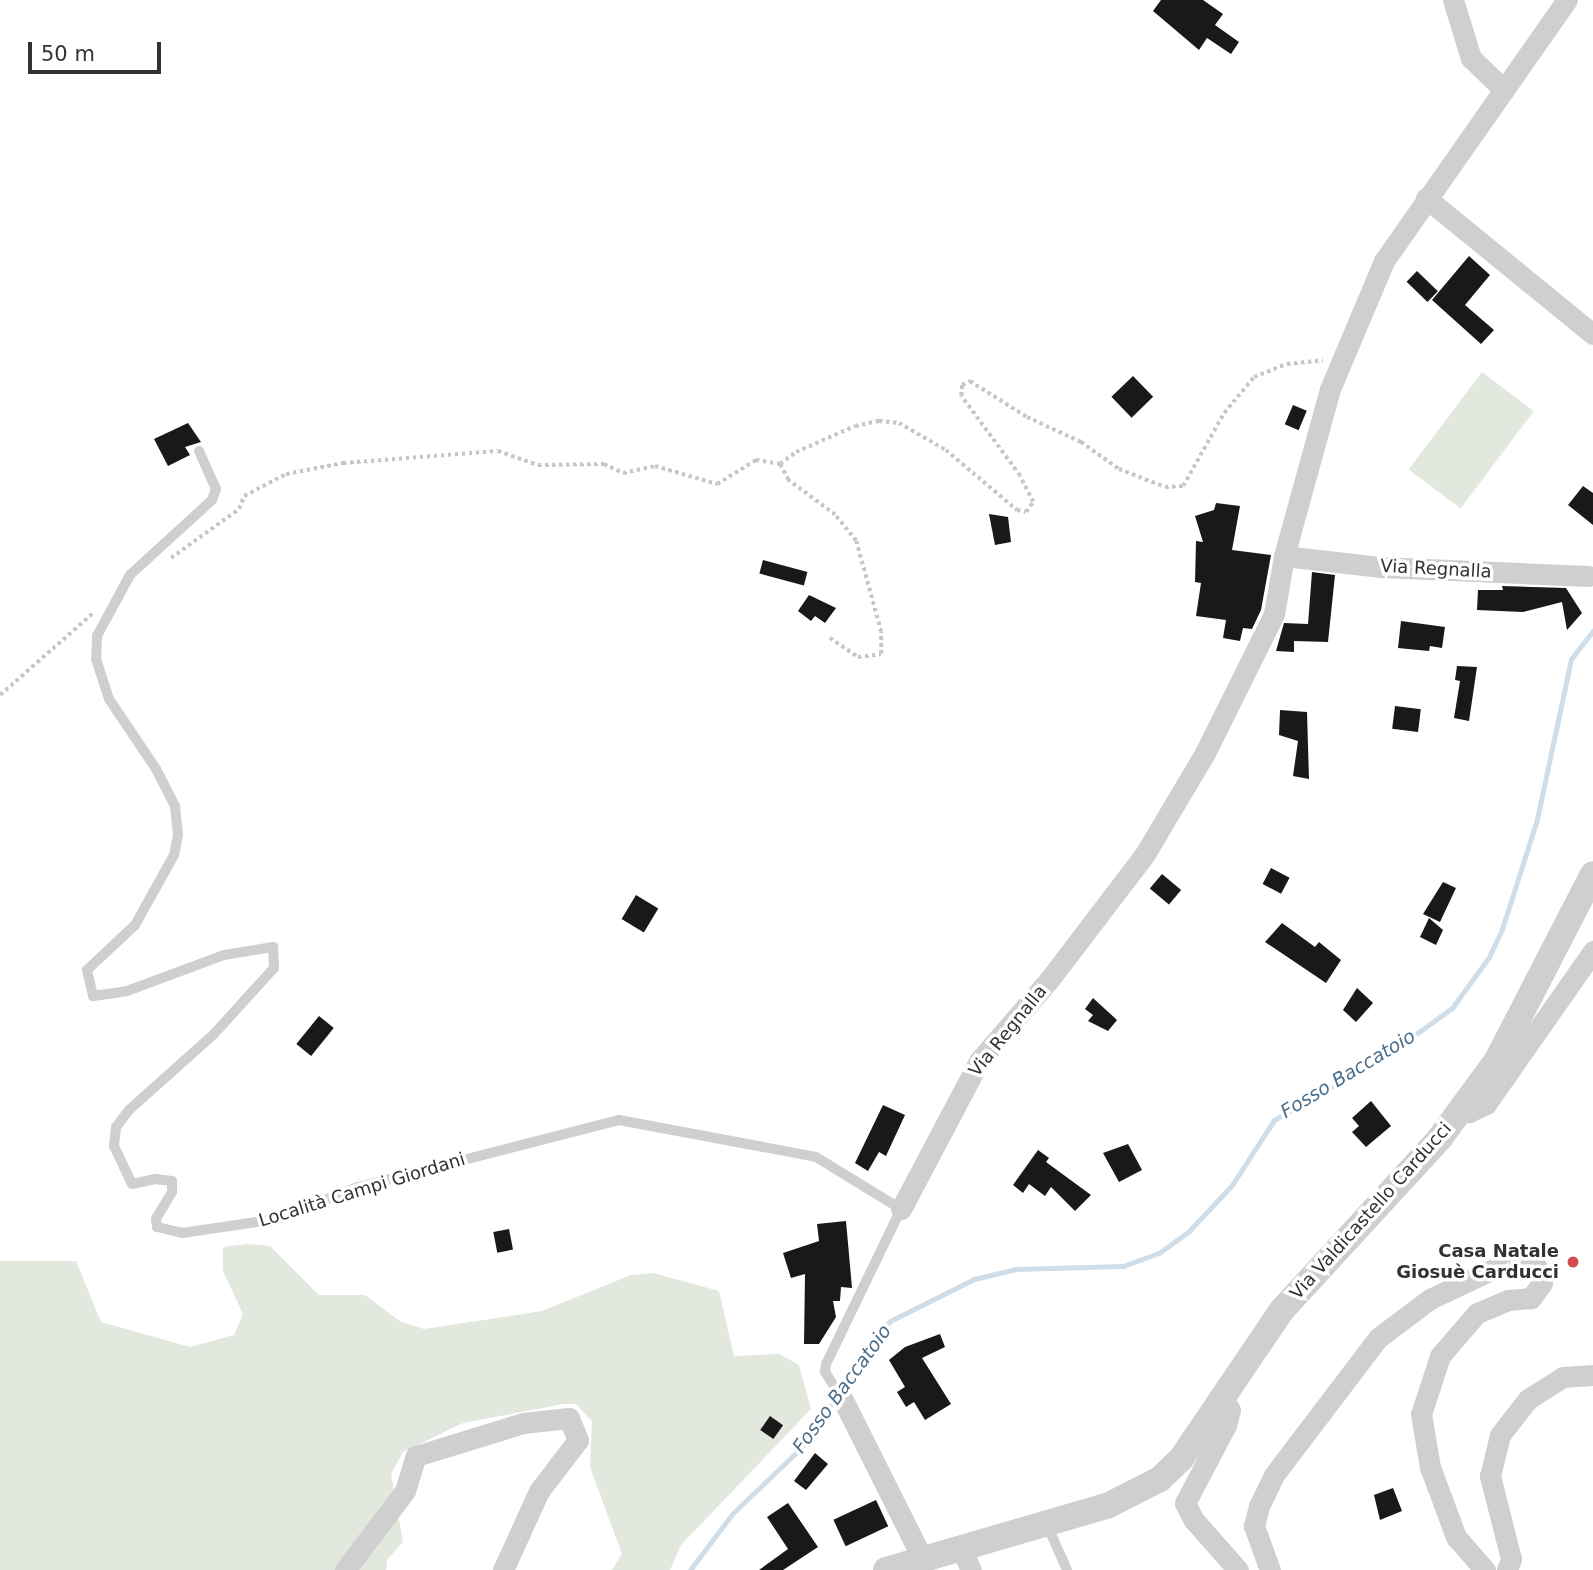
<!DOCTYPE html>
<meta charset="utf-8">
<style>
body{margin:0}
#map{position:relative;width:1593px;height:1570px;overflow:hidden;background:#fff;font-family:"DejaVu Sans",sans-serif}
div>[style]{position:absolute}
[style*='--x']{left:calc(var(--x)*1px);top:calc(var(--y)*1px);width:calc(var(--w)*1px);rotate:calc(var(--a)*1deg)}
.green>*{inset:0;background:#e2e8dd;transform-origin:0 0}
.stream>*{height:5px;margin:-2.5px;padding:0 2.5px;transform-origin:2.5px;border-radius:2.5px;background:#cfdde8}
.building>*{inset:0;background:#191919;transform-origin:0 0}
.path>*{height:3.5px;margin-top:-1.75px;transform-origin:0;background:repeating-linear-gradient(90deg,#c6c6c6 0 3.5px,transparent 0 7px)}
.service>*{height:10px;margin:-5px;padding:0 5px;transform-origin:5px;border-radius:5px;background:#cfcfcf}
.minor>*{height:21px;margin:-10.5px;padding:0 10.5px;transform-origin:10.5px;border-radius:10.5px;background:#cfcfcf}
.tertiary>*{height:26px;margin:-13px;padding:0 13px;transform-origin:13px;border-radius:13px;background:#cfcfcf}
.dots>*{width:19px;height:19px;translate:-50% -50%;box-sizing:border-box;border:4px solid #fff;border-radius:50%}
span{translate:-50% -50%;white-space:nowrap;text-align:center;line-height:1.15;-webkit-text-stroke:7px #fff;paint-order:stroke}
.street-label{font-size:18px;color:#323232}
.poi-label{font-size:18px;color:#323232;font-weight:700}
.right{translate:-100% -50%;text-align:right}
.water-label{font-size:19px;color:#496e8b;font-style:italic}
.scale{position:absolute;left:28px;top:42px;width:133px;height:32px;box-sizing:border-box;border:4px solid #323232;border-top:0;padding-left:9px;font-size:21px;line-height:24px;white-space:nowrap;color:#323232;-webkit-text-stroke:5px #fff;paint-order:stroke}
</style>
<div id="map">
<div class="green">
<div style="left:1482px;top:372px;width:65px;height:122px;rotate:37deg"></div>
<div style="clip-path:polygon(247px 1244px,270px 1246px,319px 1295px,365px 1295px,401px 1322px,424px 1329px,542px 1311px,631px 1275px,653px 1273px,719px 1291px,734px 1356px,779px 1354px,799px 1365px,811px 1409px,681px 1545px,670px 1570px,612px 1570px,622px 1554px,590px 1467px,592px 1421px,576px 1404px,564px 1404px,463px 1423px,403px 1452px,391px 1474px,403px 1542px,387px 1560px,386px 1570px,0 1570px,0 1261px,76px 1261px,101px 1322px,190px 1347px,234px 1335px,243px 1314px,223px 1271px,223px 1247px)"></div>
</div>
<div class="stream">
<div style="--x:690;--y:1570;--w:71;--a:-53"></div>
<div style="--x:733;--y:1513;--w:94;--a:-43.7"></div>
<div style="--x:801;--y:1448;--w:155;--a:-55"></div>
<div style="--x:890;--y:1321;--w:94;--a:-26.6"></div>
<div style="--x:974;--y:1279;--w:43;--a:-13.4"></div>
<div style="--x:1016;--y:1269;--w:107;--a:-1.6"></div>
<div style="--x:1123;--y:1266;--w:38;--a:-20"></div>
<div style="--x:1159;--y:1253;--w:37;--a:-36"></div>
<div style="--x:1189;--y:1231;--w:63;--a:-46.9"></div>
<div style="--x:1232;--y:1185;--w:77;--a:-57.1"></div>
<div style="--x:1274;--y:1120;--w:130;--a:-29.9"></div>
<div style="--x:1387;--y:1055;--w:80;--a:-35.9"></div>
<div style="--x:1452;--y:1008;--w:63;--a:-54"></div>
<div style="--x:1489;--y:957;--w:31;--a:-65"></div>
<div style="--x:1502;--y:929;--w:115;--a:-72.3"></div>
<div style="--x:1537;--y:819;--w:164;--a:-78"></div>
<div style="--x:1571;--y:659;--w:36;--a:-52"></div>
</div>
<div class="building">
<div style="clip-path:polygon(1161px 0,1203px 0,1223px 14px,1215px 25px,1239px 42px,1231px 54px,1207px 38px,1199px 50px,1153px 11px)"></div>
<div style="clip-path:polygon(1469px 256px,1490px 275px,1465px 305px,1494px 330px,1481px 344px,1432px 300px)"></div>
<div style="left:1417px;top:271px;width:29px;height:15px;rotate:44deg"></div>
<div style="left:1133px;top:376px;width:29px;height:30px;rotate:46deg"></div>
<div style="left:1293px;top:405px;width:15px;height:21px;rotate:23deg"></div>
<div style="clip-path:polygon(188px 423px,201px 442px,185px 447px,190px 455px,168px 466px,154px 439px)"></div>
<div style="clip-path:polygon(1583px 486px,1593px 493px,1593px 525px,1568px 505px)"></div>
<div style="clip-path:polygon(1216px 503px,1240px 506px,1232px 550px,1271px 555px,1261px 610px,1252px 629px,1243px 628px,1240px 641px,1223px 638px,1226px 620px,1196px 616px,1201px 583px,1195px 582px,1196px 541px,1203px 542px,1195px 516px,1214px 510px)"></div>
<div style="clip-path:polygon(989px 514px,1008px 517px,1011px 542px,995px 545px)"></div>
<div style="left:763px;top:560px;width:46px;height:14px;rotate:15deg"></div>
<div style="clip-path:polygon(1312px 572px,1335px 575px,1328px 642px,1294px 641px,1294px 652px,1276px 651px,1284px 623px,1308px 624px)"></div>
<div style="clip-path:polygon(1502px 586px,1566px 588px,1582px 613px,1567px 630px,1562px 602px,1523px 612px,1477px 610px,1478px 590px,1503px 590px)"></div>
<div style="clip-path:polygon(809px 595px,836px 608px,825px 623px,815px 616px,811px 621px,798px 611px)"></div>
<div style="clip-path:polygon(1401px 621px,1445px 627px,1442px 648px,1430px 646px,1429px 651px,1398px 648px)"></div>
<div style="clip-path:polygon(1457px 666px,1477px 667px,1469px 721px,1454px 718px,1460px 681px,1455px 680px)"></div>
<div style="left:1395px;top:706px;width:26px;height:23px;rotate:7deg"></div>
<div style="clip-path:polygon(1280px 710px,1307px 712px,1309px 779px,1293px 776px,1298px 741px,1279px 735px)"></div>
<div style="left:1271px;top:868px;width:21px;height:18px;rotate:28deg"></div>
<div style="left:1162px;top:874px;width:25px;height:19px;rotate:40deg"></div>
<div style="clip-path:polygon(1443px 882px,1456px 888px,1440px 922px,1423px 914px)"></div>
<div style="left:636px;top:895px;width:26px;height:28px;rotate:31deg"></div>
<div style="clip-path:polygon(1429px 918px,1443px 930px,1436px 945px,1420px 937px)"></div>
<div style="clip-path:polygon(1282px 923px,1315px 947px,1319px 942px,1341px 960px,1326px 983px,1265px 942px)"></div>
<div style="clip-path:polygon(1357px 988px,1373px 1003px,1356px 1022px,1343px 1010px)"></div>
<div style="clip-path:polygon(1093px 998px,1117px 1020px,1108px 1031px,1088px 1021px,1093px 1015px,1085px 1009px)"></div>
<div style="left:319px;top:1016px;width:19px;height:36px;rotate:39deg"></div>
<div style="clip-path:polygon(1371px 1101px,1391px 1126px,1366px 1147px,1352px 1132px,1359px 1126px,1352px 1118px)"></div>
<div style="clip-path:polygon(883px 1105px,905px 1115px,886px 1156px,879px 1152px,868px 1171px,855px 1163px)"></div>
<div style="clip-path:polygon(1128px 1144px,1142px 1170px,1119px 1182px,1103px 1153px)"></div>
<div style="clip-path:polygon(1038px 1150px,1049px 1158px,1046px 1162px,1091px 1195px,1075px 1211px,1051px 1187px,1045px 1196px,1029px 1184px,1023px 1193px,1013px 1185px)"></div>
<div style="clip-path:polygon(846px 1221px,852px 1288px,841px 1287px,840px 1301px,833px 1301px,836px 1317px,819px 1344px,804px 1344px,805px 1274px,791px 1278px,783px 1253px,819px 1241px,817px 1224px)"></div>
<div style="left:509px;top:1229px;width:21px;height:16px;rotate:79deg"></div>
<div style="clip-path:polygon(940px 1334px,945px 1347px,922px 1358px,951px 1404px,925px 1420px,914px 1402px,906px 1407px,897px 1392px,905px 1387px,889px 1360px,905px 1347px)"></div>
<div style="left:770px;top:1416px;width:16px;height:17px;rotate:35deg"></div>
<div style="clip-path:polygon(815px 1453px,828px 1464px,806px 1490px,794px 1481px)"></div>
<div style="clip-path:polygon(1393px 1488px,1402px 1511px,1380px 1520px,1374px 1495px)"></div>
<div style="left:876px;top:1500px;width:29px;height:47px;rotate:65deg"></div>
<div style="clip-path:polygon(788px 1503px,818px 1547px,783px 1570px,759px 1570px,788px 1549px,767px 1517px)"></div>
</div>
<div class="path">
<div style="--x:171;--y:558;--w:84;--a:-35.8"></div>
<div style="--x:239;--y:509;--w:14;--a:-69"></div>
<div style="--x:244;--y:496;--w:47;--a:-27.6"></div>
<div style="--x:286;--y:474;--w:58;--a:-10.9"></div>
<div style="--x:343;--y:463;--w:155;--a:-4.4"></div>
<div style="--x:498;--y:451;--w:42;--a:19.3"></div>
<div style="--x:538;--y:465;--w:66;--a:-0.9"></div>
<div style="--x:604;--y:464;--w:21;--a:25"></div>
<div style="--x:623;--y:473;--w:33;--a:-12"></div>
<div style="--x:655;--y:466;--w:65;--a:16.2"></div>
<div style="--x:717;--y:484;--w:46;--a:-31.6"></div>
<div style="--x:756;--y:460;--w:24;--a:9"></div>
<div style="--x:830;--y:638;--w:34;--a:34"></div>
<div style="--x:858;--y:657;--w:23;--a:-7"></div>
<div style="--x:881;--y:654;--w:22;--a:-90"></div>
<div style="--x:881;--y:632;--w:94;--a:-105.4"></div>
<div style="--x:856;--y:541;--w:33;--a:-129"></div>
<div style="--x:835;--y:515;--w:59;--a:-143.3"></div>
<div style="--x:788;--y:480;--w:18;--a:-117"></div>
<div style="--x:780;--y:464;--w:20;--a:-37"></div>
<div style="--x:796;--y:452;--w:64;--a:-23.8"></div>
<div style="--x:855;--y:426;--w:25;--a:-12"></div>
<div style="--x:879;--y:421;--w:20;--a:6"></div>
<div style="--x:899;--y:423;--w:54;--a:29.9"></div>
<div style="--x:946;--y:450;--w:93;--a:40.2"></div>
<div style="--x:1017;--y:510;--w:9;--a:13"></div>
<div style="--x:1026;--y:512;--w:12;--a:-55"></div>
<div style="--x:1033;--y:502;--w:29;--a:-117"></div>
<div style="--x:1020;--y:476;--w:99;--a:-126.4"></div>
<div style="--x:961;--y:396;--w:11;--a:-85"></div>
<div style="--x:962;--y:385;--w:9;--a:-27"></div>
<div style="--x:970;--y:381;--w:67;--a:32.3"></div>
<div style="--x:1027;--y:417;--w:60;--a:24.8"></div>
<div style="--x:1081;--y:442;--w:47;--a:35.4"></div>
<div style="--x:1119;--y:469;--w:49;--a:21.4"></div>
<div style="--x:1165;--y:487;--w:18;--a:-3"></div>
<div style="--x:1183;--y:486;--w:84;--a:-60.7"></div>
<div style="--x:1224;--y:413;--w:47;--a:-50.2"></div>
<div style="--x:1254;--y:377;--w:35;--a:-22"></div>
<div style="--x:1287;--y:364;--w:36;--a:-6"></div>
<div style="--x:0;--y:695;--w:124;--a:-41.4"></div>
</div>
<div class="service">
<div style="--x:199;--y:451;--w:42;--a:65.9"></div>
<div style="--x:216;--y:489;--w:12;--a:110"></div>
<div style="--x:212;--y:500;--w:111;--a:137.6"></div>
<div style="--x:130;--y:575;--w:69;--a:118.4"></div>
<div style="--x:97;--y:636;--w:23;--a:92"></div>
<div style="--x:96;--y:659;--w:42;--a:72"></div>
<div style="--x:109;--y:699;--w:84;--a:56.1"></div>
<div style="--x:156;--y:769;--w:42;--a:62.8"></div>
<div style="--x:175;--y:806;--w:29;--a:84"></div>
<div style="--x:178;--y:835;--w:20;--a:101"></div>
<div style="--x:174;--y:855;--w:80;--a:119.1"></div>
<div style="--x:135;--y:925;--w:66;--a:136.8"></div>
<div style="--x:87;--y:970;--w:27;--a:77"></div>
<div style="--x:93;--y:996;--w:34;--a:-8"></div>
<div style="--x:127;--y:991;--w:103;--a:-20.4"></div>
<div style="--x:224;--y:955;--w:50;--a:-9.3"></div>
<div style="--x:273;--y:947;--w:21;--a:87"></div>
<div style="--x:274;--y:968;--w:89;--a:132.3"></div>
<div style="--x:214;--y:1034;--w:114;--a:138.2"></div>
<div style="--x:129;--y:1110;--w:21;--a:127"></div>
<div style="--x:116;--y:1127;--w:19;--a:96"></div>
<div style="--x:114;--y:1146;--w:42;--a:64.7"></div>
<div style="--x:132;--y:1184;--w:24;--a:-12"></div>
<div style="--x:155;--y:1179;--w:17;--a:7"></div>
<div style="--x:172;--y:1181;--w:11;--a:90"></div>
<div style="--x:172;--y:1192;--w:31;--a:121"></div>
<div style="--x:156;--y:1219;--w:8;--a:83"></div>
<div style="--x:157;--y:1227;--w:26;--a:13"></div>
<div style="--x:182;--y:1233;--w:96;--a:-8.4"></div>
<div style="--x:277;--y:1219;--w:87;--a:-21.6"></div>
<div style="--x:358;--y:1187;--w:269;--a:-14.4"></div>
<div style="--x:619;--y:1120;--w:200;--a:10.6"></div>
<div style="--x:816;--y:1157;--w:100;--a:31.5"></div>
<div style="--x:901;--y:1209;--w:172;--a:115.8"></div>
<div style="--x:826;--y:1364;--w:8;--a:97"></div>
<div style="--x:825;--y:1372;--w:33;--a:57"></div>
<div style="--x:1047;--y:1525;--w:49;--a:66"></div>
</div>
<div class="minor">
<div style="--x:1453;--y:0;--w:61;--a:72.8"></div>
<div style="--x:1471;--y:58;--w:46;--a:44.1"></div>
<div style="--x:1426;--y:198;--w:215;--a:39.2"></div>
<div style="--x:1284;--y:556;--w:98;--a:6.5"></div>
<div style="--x:1381;--y:567;--w:207;--a:2.5"></div>
<div style="--x:1461;--y:1109;--w:9;--a:21"></div>
<div style="--x:1469;--y:1112;--w:19;--a:-25"></div>
<div style="--x:1486;--y:1104;--w:187;--a:-55"></div>
<div style="--x:901;--y:1209;--w:167;--a:-62.2"></div>
<div style="--x:979;--y:1061;--w:107;--a:-49.2"></div>
<div style="--x:1049;--y:980;--w:158;--a:-52.7"></div>
<div style="--x:1145;--y:854;--w:117;--a:-59.3"></div>
<div style="--x:1205;--y:753;--w:155;--a:-63.6"></div>
<div style="--x:1274;--y:614;--w:59;--a:-80.2"></div>
<div style="--x:1284;--y:556;--w:173;--a:-74.6"></div>
<div style="--x:1330;--y:389;--w:139;--a:-67.1"></div>
<div style="--x:1384;--y:261;--w:319;--a:-55"></div>
<div style="--x:1222;--y:1397;--w:15;--a:58"></div>
<div style="--x:1230;--y:1410;--w:16;--a:105"></div>
<div style="--x:1226;--y:1425;--w:88;--a:117.7"></div>
<div style="--x:1185;--y:1503;--w:18;--a:63"></div>
<div style="--x:1193;--y:1519;--w:68;--a:48.6"></div>
<div style="--x:843;--y:1400;--w:174;--a:63.4"></div>
<div style="--x:961;--y:1547;--w:25;--a:67"></div>
<div style="--x:345;--y:1570;--w:99;--a:-52.8"></div>
<div style="--x:405;--y:1491;--w:37;--a:-73"></div>
<div style="--x:416;--y:1456;--w:112;--a:-17.1"></div>
<div style="--x:523;--y:1423;--w:46;--a:-6.2"></div>
<div style="--x:569;--y:1418;--w:24;--a:68"></div>
<div style="--x:578;--y:1440;--w:64;--a:127.4"></div>
<div style="--x:539;--y:1491;--w:87;--a:114.5"></div>
<div style="--x:1270;--y:1570;--w:47;--a:-110"></div>
<div style="--x:1254;--y:1526;--w:21;--a:-76"></div>
<div style="--x:1259;--y:1506;--w:34;--a:-64"></div>
<div style="--x:1274;--y:1475;--w:172;--a:-52.8"></div>
<div style="--x:1378;--y:1338;--w:65;--a:-36.9"></div>
<div style="--x:1430;--y:1299;--w:80;--a:-25.3"></div>
<div style="--x:1502;--y:1265;--w:34;--a:2"></div>
<div style="--x:1536;--y:1266;--w:18;--a:71"></div>
<div style="--x:1542;--y:1283;--w:19;--a:126"></div>
<div style="--x:1531;--y:1298;--w:23;--a:175"></div>
<div style="--x:1508;--y:1300;--w:34;--a:157"></div>
<div style="--x:1477;--y:1313;--w:57;--a:130.7"></div>
<div style="--x:1440;--y:1356;--w:61;--a:108.1"></div>
<div style="--x:1421;--y:1414;--w:54;--a:80.4"></div>
<div style="--x:1430;--y:1467;--w:75;--a:69.6"></div>
<div style="--x:1456;--y:1537;--w:44;--a:48.7"></div>
<div style="--x:1507;--y:1570;--w:12;--a:-70"></div>
<div style="--x:1511;--y:1559;--w:86;--a:-104.2"></div>
<div style="--x:1490;--y:1476;--w:42;--a:-76.3"></div>
<div style="--x:1500;--y:1435;--w:46;--a:-52.1"></div>
<div style="--x:1528;--y:1399;--w:41;--a:-32.2"></div>
<div style="--x:1563;--y:1377;--w:30;--a:-4"></div>
</div>
<div class="tertiary">
<div style="--x:886;--y:1570;--w:230;--a:-16.2"></div>
<div style="--x:1107;--y:1506;--w:59;--a:-27"></div>
<div style="--x:1160;--y:1479;--w:29;--a:-44"></div>
<div style="--x:1181;--y:1459;--w:180;--a:-55.9"></div>
<div style="--x:1282;--y:1310;--w:234;--a:-47.4"></div>
<div style="--x:1440;--y:1138;--w:97;--a:-53.8"></div>
<div style="--x:1497;--y:1060;--w:209;--a:-62.7"></div>
</div>
<div class="dots">
<div style="left:1573px;top:1262px;background:#d14c4f"></div>
</div>
<div class="street-label">
<span style="left:1436px;top:569px;rotate:3deg">Via Regnalla</span>
<span style="left:1008px;top:1031px;rotate:-51deg">Via Regnalla</span>
<span style="left:362px;top:1190px;rotate:-17deg">Località Campi Giordani</span>
<span style="left:1371px;top:1211px;rotate:-48deg">Via Valdicastello Carducci</span>
</div>
<div class="poi-label">
<span class="right" style="left:1559px;top:1262px">Casa Natale<br>Giosuè Carducci</span>
</div>
<div class="water-label">
<span style="left:1348px;top:1074px;rotate:-31deg">Fosso Baccatoio</span>
<span style="left:842px;top:1389px;rotate:-54deg">Fosso Baccatoio</span>
</div>
<div class="scale">50 m</div>
</div>
